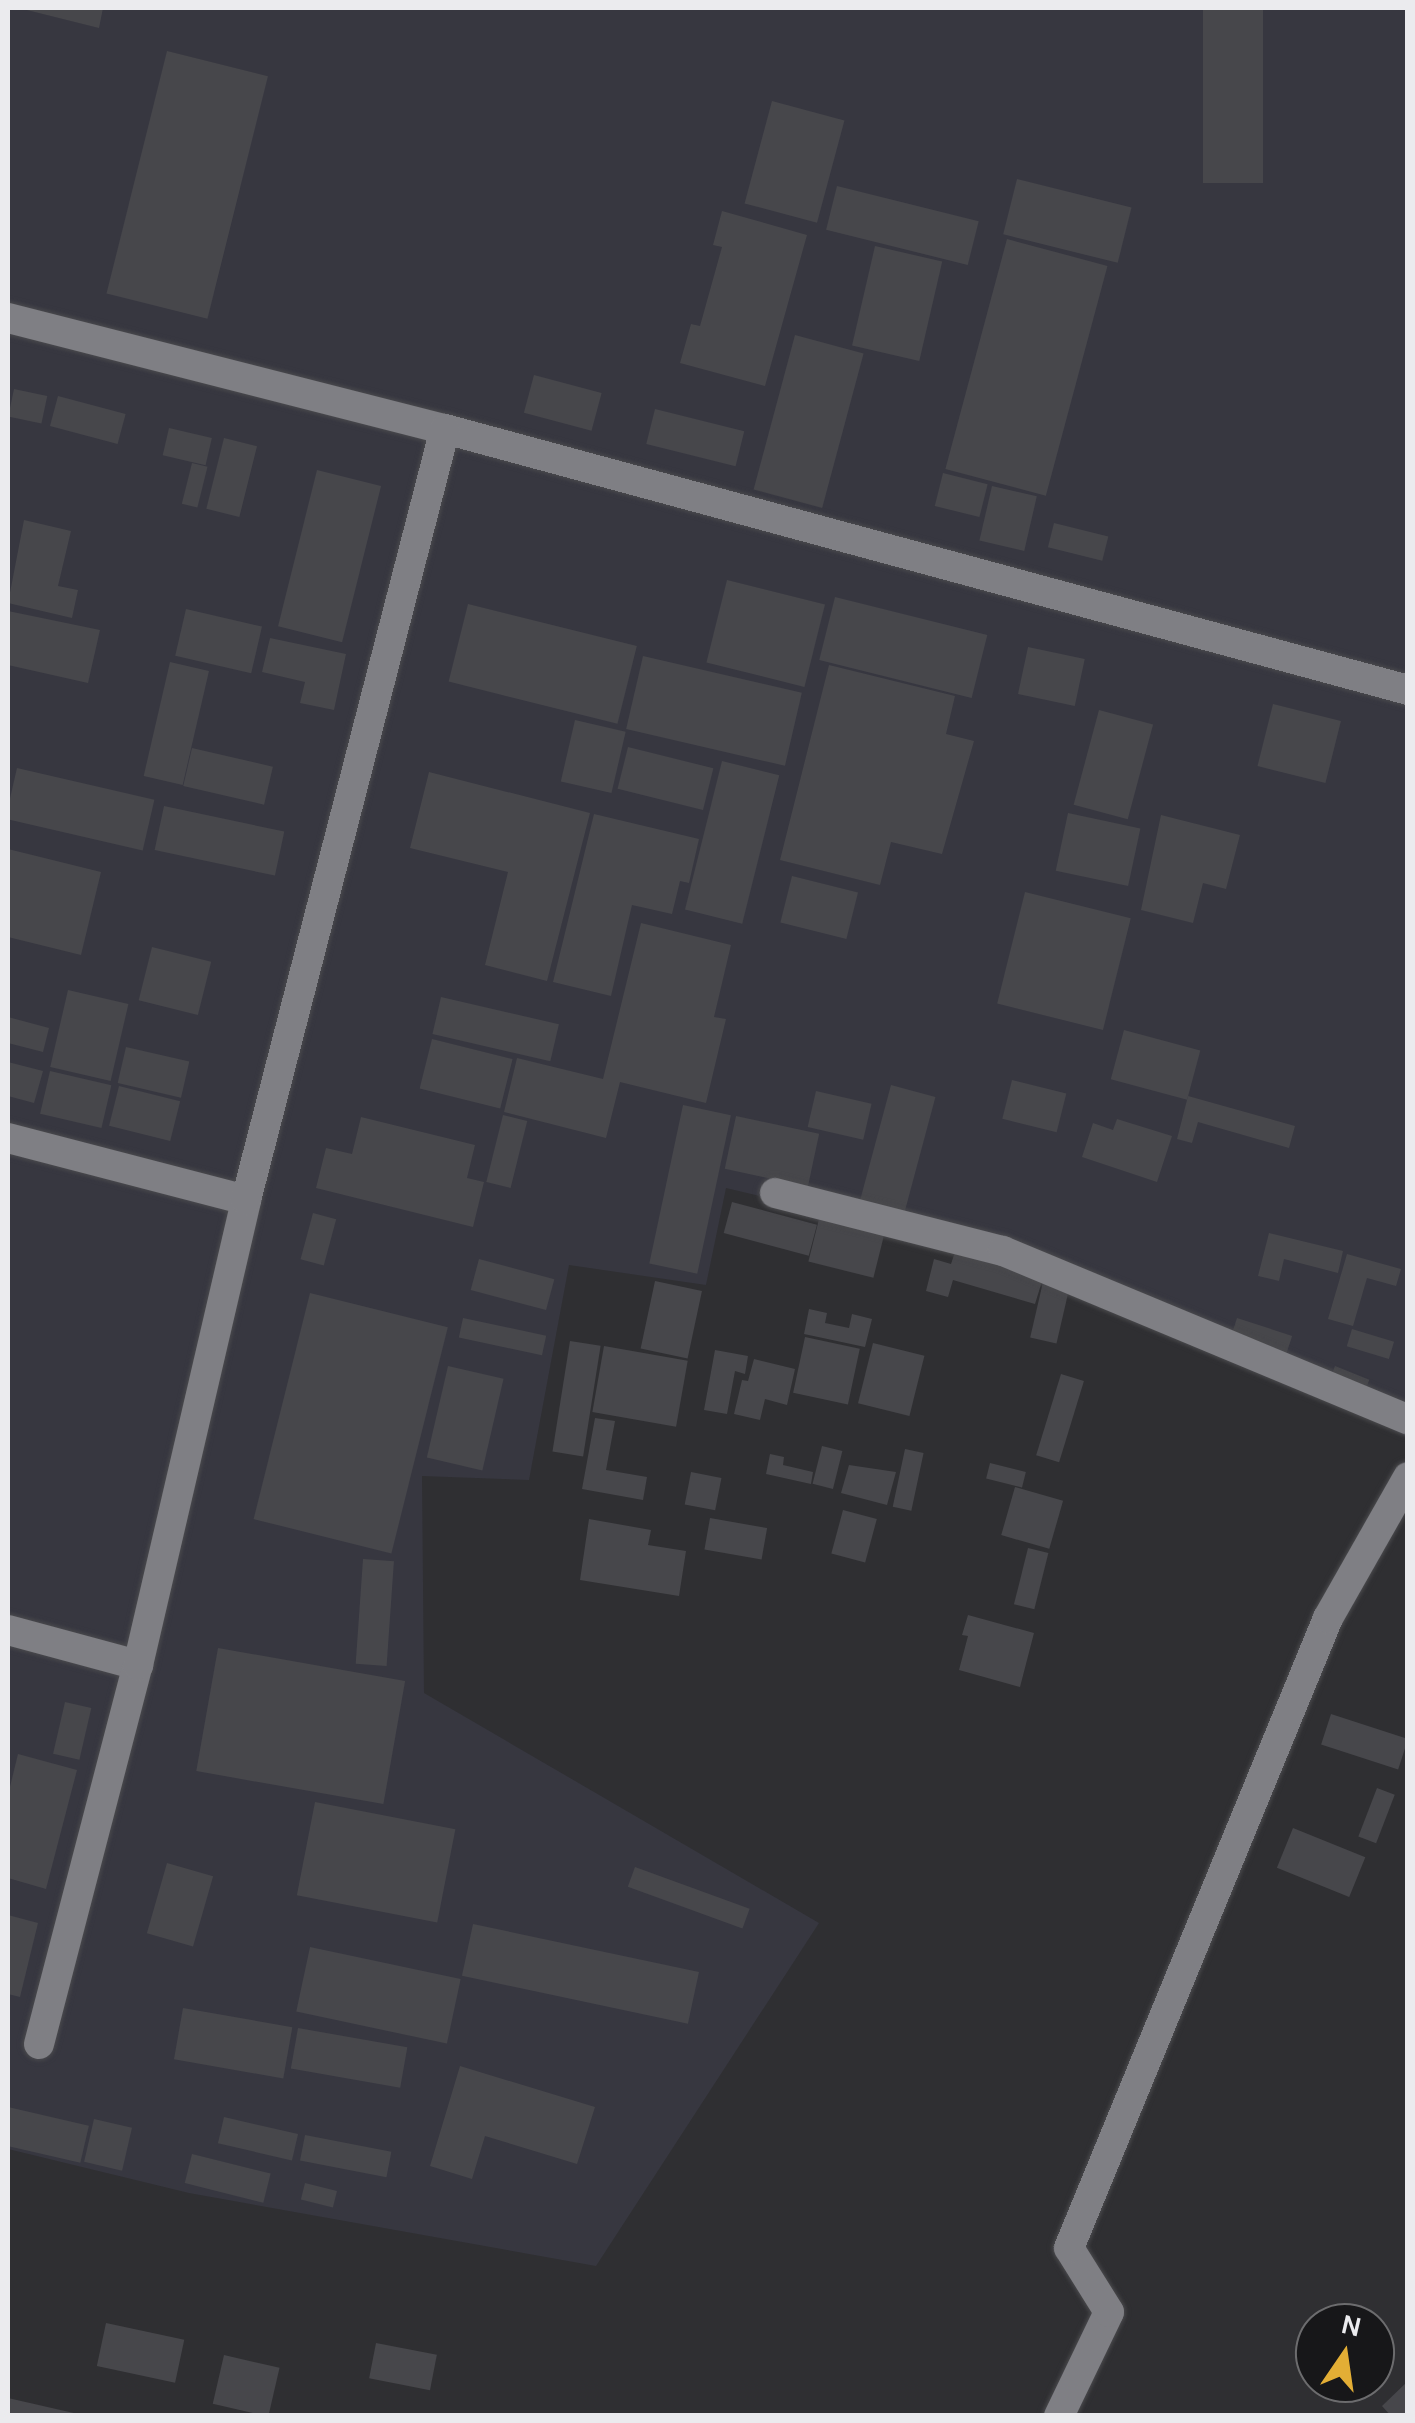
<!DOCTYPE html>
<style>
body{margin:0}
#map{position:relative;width:1415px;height:2423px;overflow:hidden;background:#2f2f32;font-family:Karla,sans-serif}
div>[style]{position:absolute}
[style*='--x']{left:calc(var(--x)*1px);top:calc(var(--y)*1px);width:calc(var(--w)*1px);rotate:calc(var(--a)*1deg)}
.built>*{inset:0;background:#373740}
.building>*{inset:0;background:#47474b;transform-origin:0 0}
.roads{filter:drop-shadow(0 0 2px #4a4a4d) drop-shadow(0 0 2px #4a4a4d)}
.minor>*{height:30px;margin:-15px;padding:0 15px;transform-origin:15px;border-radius:15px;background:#7f7f84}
span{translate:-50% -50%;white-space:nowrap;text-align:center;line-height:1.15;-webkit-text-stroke:8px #171719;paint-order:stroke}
.frame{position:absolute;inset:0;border:10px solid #ebebee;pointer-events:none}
.north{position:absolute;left:1295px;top:2303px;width:100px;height:100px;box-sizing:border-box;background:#171719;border:2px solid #6c6c6e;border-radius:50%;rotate:13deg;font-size:28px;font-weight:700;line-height:40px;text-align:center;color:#ebebee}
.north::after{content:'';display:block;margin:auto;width:35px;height:45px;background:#e3ae35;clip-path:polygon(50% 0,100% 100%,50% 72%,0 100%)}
</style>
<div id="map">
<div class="built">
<div style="clip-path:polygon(8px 8px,1407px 8px,1407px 1437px,1074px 1270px,726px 1188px,706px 1285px,569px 1265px,529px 1480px,422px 1476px,424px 1693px,819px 1923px,596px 2266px,189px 2193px,8px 2149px)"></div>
</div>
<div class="building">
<div style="clip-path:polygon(19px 8px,103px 8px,99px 28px)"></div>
<div style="left:1203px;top:8px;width:60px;height:175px"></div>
<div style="left:167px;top:51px;width:104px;height:250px;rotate:14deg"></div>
<div style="left:772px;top:101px;width:75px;height:106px;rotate:15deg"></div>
<div style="left:1017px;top:179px;width:118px;height:57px;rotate:14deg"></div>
<div style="left:837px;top:186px;width:146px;height:45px;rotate:14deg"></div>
<div style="clip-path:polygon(722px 211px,807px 235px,765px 386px,680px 363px,691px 324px,700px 326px,722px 247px,713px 245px)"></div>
<div style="left:1007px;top:239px;width:104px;height:238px;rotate:15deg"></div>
<div style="left:875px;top:246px;width:69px;height:102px;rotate:13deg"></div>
<div style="left:795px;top:335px;width:71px;height:160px;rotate:15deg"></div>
<div style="left:534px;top:375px;width:70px;height:39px;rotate:15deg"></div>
<div style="left:14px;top:389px;width:34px;height:28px;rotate:12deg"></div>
<div style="left:58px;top:396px;width:70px;height:31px;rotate:15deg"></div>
<div style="left:655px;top:409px;width:92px;height:36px;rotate:14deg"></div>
<div style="left:169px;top:428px;width:44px;height:28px;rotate:13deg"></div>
<div style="left:224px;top:438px;width:34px;height:73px;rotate:14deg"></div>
<div style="left:192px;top:463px;width:16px;height:42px;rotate:14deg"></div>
<div style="left:317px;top:470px;width:66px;height:161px;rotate:14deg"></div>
<div style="left:943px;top:473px;width:46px;height:34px;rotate:14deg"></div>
<div style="left:992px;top:486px;width:46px;height:56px;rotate:13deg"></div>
<div style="clip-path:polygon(24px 520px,71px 531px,58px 586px,78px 590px,72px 618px,8px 603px)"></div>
<div style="left:1054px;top:523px;width:56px;height:25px;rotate:14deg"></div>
<div style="left:727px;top:580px;width:101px;height:85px;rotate:14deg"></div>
<div style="left:835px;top:597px;width:157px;height:65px;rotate:14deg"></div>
<div style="left:468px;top:604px;width:174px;height:80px;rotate:14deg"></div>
<div style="left:186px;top:609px;width:78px;height:48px;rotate:13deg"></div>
<div style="clip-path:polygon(8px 611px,100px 630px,88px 683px,8px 665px)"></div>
<div style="clip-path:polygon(270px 638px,346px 654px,334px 710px,300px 703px,305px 682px,262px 672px)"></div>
<div style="left:1028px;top:647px;width:58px;height:48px;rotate:12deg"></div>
<div style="left:643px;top:656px;width:163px;height:75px;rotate:13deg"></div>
<div style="left:170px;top:662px;width:40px;height:117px;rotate:13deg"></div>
<div style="clip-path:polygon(829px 665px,955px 696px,946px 734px,974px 741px,942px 854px,891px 842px,880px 885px,780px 860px)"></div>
<div style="left:1273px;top:704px;width:70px;height:64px;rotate:14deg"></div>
<div style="left:1099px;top:710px;width:56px;height:98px;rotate:15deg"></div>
<div style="left:575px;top:720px;width:52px;height:63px;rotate:13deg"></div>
<div style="left:628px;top:747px;width:88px;height:43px;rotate:14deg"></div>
<div style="left:192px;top:748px;width:83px;height:39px;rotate:13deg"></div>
<div style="left:722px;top:761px;width:59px;height:153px;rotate:14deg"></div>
<div style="left:17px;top:768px;width:141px;height:52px;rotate:13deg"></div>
<div style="clip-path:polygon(429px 772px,590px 813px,547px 981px,485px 965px,508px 872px,410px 848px)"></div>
<div style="left:164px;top:806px;width:123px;height:45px;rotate:12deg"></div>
<div style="left:1068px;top:813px;width:74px;height:59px;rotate:12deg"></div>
<div style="clip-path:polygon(594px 814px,699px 839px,689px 883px,680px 881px,672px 914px,632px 905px,611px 996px,553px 982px)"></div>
<div style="clip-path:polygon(1161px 815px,1240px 835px,1226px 889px,1203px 883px,1193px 923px,1141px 910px)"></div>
<div style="clip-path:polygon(8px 849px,101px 872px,81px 955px,8px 937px)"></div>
<div style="left:792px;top:876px;width:68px;height:48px;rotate:14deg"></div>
<div style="left:1025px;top:892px;width:109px;height:115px;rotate:14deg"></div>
<div style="clip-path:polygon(641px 923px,731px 945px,714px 1017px,726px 1019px,706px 1103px,620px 1082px,606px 1138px,504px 1112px,517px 1058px,603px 1079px)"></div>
<div style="left:152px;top:947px;width:61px;height:55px;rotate:14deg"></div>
<div style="left:68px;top:990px;width:62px;height:79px;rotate:13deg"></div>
<div style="left:441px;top:997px;width:121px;height:38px;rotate:13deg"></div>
<div style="clip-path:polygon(8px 1017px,49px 1028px,43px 1052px,8px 1043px)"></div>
<div style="left:1124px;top:1030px;width:79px;height:51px;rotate:15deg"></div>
<div style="left:432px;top:1039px;width:83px;height:51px;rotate:14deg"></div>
<div style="left:126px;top:1047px;width:65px;height:37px;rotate:13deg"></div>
<div style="clip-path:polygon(8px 1062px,43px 1071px,34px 1103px,8px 1096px)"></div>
<div style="left:50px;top:1071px;width:63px;height:44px;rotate:13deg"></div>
<div style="left:1012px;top:1080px;width:56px;height:40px;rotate:14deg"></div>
<div style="left:891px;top:1085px;width:46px;height:123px;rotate:15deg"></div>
<div style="left:119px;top:1086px;width:63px;height:41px;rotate:14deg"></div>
<div style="left:816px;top:1091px;width:57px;height:37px;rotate:13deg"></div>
<div style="clip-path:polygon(1188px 1096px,1295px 1126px,1289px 1148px,1198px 1122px,1192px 1143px,1177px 1139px)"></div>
<div style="left:683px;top:1105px;width:49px;height:162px;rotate:12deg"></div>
<div style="left:503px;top:1115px;width:25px;height:69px;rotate:14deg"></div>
<div style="left:736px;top:1116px;width:85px;height:54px;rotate:12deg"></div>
<div style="clip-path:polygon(361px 1117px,475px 1145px,467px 1178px,484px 1182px,473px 1227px,316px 1188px,326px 1148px,352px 1154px)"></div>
<div style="clip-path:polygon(1117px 1119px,1172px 1136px,1157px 1182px,1082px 1157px,1093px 1123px,1113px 1130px)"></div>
<div style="left:732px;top:1202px;width:88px;height:32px;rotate:15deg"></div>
<div style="left:313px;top:1213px;width:24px;height:48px;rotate:15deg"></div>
<div style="left:820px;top:1215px;width:67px;height:48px;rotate:14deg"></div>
<div style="clip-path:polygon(1269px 1233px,1343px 1251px,1338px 1273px,1284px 1259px,1279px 1281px,1258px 1276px)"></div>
<div style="clip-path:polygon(955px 1252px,1043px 1278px,1035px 1304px,953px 1280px,948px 1297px,926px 1291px,934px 1259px,951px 1264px)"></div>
<div style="clip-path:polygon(1347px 1254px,1401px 1269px,1396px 1286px,1367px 1278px,1353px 1326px,1328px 1319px)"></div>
<div style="left:479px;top:1259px;width:78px;height:32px;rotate:15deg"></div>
<div style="left:655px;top:1281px;width:48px;height:69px;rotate:12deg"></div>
<div style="left:1043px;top:1282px;width:27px;height:57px;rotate:13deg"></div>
<div style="left:310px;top:1293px;width:142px;height:233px;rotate:14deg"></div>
<div style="clip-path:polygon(809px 1309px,827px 1313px,825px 1323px,849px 1328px,852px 1314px,872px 1319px,865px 1347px,804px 1334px)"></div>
<div style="left:463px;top:1318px;width:85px;height:20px;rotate:12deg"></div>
<div style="left:1237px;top:1318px;width:58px;height:22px;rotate:18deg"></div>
<div style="left:1352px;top:1329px;width:44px;height:18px;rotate:17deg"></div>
<div style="left:805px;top:1337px;width:56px;height:57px;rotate:12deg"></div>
<div style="left:570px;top:1341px;width:31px;height:112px;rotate:9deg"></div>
<div style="left:873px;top:1343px;width:53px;height:62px;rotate:14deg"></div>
<div style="left:604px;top:1346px;width:85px;height:67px;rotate:10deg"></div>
<div style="clip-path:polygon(715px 1350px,748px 1356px,745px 1374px,735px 1371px,727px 1414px,704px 1410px)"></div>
<div style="clip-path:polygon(754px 1359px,795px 1369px,787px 1405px,765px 1399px,760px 1420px,734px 1414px,742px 1380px,748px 1381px)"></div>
<div style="left:448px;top:1366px;width:57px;height:94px;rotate:13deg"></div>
<div style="left:1335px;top:1366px;width:37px;height:15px;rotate:22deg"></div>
<div style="left:1061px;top:1374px;width:24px;height:85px;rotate:17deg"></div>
<div style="clip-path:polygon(595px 1418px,615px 1421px,606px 1470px,647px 1477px,643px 1500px,582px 1489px)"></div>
<div style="left:822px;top:1446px;width:21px;height:39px;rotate:14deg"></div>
<div style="left:905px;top:1449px;width:19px;height:59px;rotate:12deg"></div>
<div style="clip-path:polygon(770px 1454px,784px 1457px,783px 1465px,813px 1472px,811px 1484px,766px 1474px)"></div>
<div style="left:990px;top:1463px;width:37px;height:16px;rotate:14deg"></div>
<div style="clip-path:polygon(849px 1465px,896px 1472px,887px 1505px,841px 1493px)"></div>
<div style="left:691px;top:1472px;width:31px;height:33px;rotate:11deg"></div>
<div style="left:1015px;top:1487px;width:50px;height:50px;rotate:16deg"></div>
<div style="left:843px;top:1510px;width:35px;height:45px;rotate:15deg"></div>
<div style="left:710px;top:1518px;width:58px;height:32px;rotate:10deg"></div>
<div style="clip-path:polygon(589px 1519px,651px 1530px,648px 1545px,686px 1551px,679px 1596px,580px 1580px)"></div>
<div style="left:1028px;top:1548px;width:21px;height:58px;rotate:14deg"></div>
<div style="left:363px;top:1559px;width:31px;height:105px;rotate:4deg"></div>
<div style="clip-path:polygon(968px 1615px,1034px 1633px,1020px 1687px,959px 1670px,968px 1636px,962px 1635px)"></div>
<div style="left:218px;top:1648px;width:190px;height:125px;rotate:10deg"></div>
<div style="left:65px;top:1702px;width:27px;height:53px;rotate:13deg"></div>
<div style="left:1331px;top:1714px;width:81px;height:32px;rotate:18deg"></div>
<div style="clip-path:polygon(18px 1754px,77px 1770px,46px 1889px,8px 1878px,8px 1795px)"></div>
<div style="left:1377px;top:1788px;width:19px;height:52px;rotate:21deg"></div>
<div style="left:315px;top:1802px;width:143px;height:95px;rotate:11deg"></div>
<div style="left:1293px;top:1828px;width:78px;height:43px;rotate:22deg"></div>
<div style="left:167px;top:1863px;width:48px;height:73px;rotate:16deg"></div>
<div style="left:635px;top:1867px;width:122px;height:21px;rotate:20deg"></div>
<div style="clip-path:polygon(8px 1915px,38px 1923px,20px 1997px,8px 1994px)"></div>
<div style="left:473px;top:1924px;width:231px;height:53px;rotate:12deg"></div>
<div style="left:310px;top:1947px;width:154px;height:66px;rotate:12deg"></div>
<div style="left:183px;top:2008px;width:111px;height:52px;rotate:10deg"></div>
<div style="left:298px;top:2028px;width:111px;height:41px;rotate:10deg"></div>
<div style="clip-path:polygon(460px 2066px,595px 2107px,577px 2164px,485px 2136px,472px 2179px,430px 2166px)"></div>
<div style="left:8px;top:2107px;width:83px;height:38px;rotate:13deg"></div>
<div style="left:224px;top:2117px;width:76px;height:27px;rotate:13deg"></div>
<div style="left:94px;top:2119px;width:39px;height:44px;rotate:13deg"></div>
<div style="left:305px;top:2135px;width:88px;height:26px;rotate:11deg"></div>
<div style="left:192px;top:2154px;width:81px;height:30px;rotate:14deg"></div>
<div style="left:305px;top:2183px;width:33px;height:17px;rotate:14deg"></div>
<div style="left:106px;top:2323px;width:80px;height:44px;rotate:12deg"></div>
<div style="left:376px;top:2343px;width:62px;height:36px;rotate:11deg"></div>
<div style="left:224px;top:2355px;width:57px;height:50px;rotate:13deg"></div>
<div style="clip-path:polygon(1408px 2381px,1408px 2416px,1391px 2416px,1382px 2406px)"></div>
<div style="clip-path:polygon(8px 2398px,78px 2414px,78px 2416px,8px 2416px)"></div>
</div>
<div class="roads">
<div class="minor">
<div style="--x:8;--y:318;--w:451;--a:14.3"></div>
<div style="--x:445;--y:429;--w:998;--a:15.16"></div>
<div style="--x:8;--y:1138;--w:246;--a:14.6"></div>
<div style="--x:775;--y:1193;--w:235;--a:14.3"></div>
<div style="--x:1003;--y:1251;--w:439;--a:22.6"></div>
<div style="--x:8;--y:1630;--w:135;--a:15.1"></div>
<div style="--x:39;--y:2044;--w:392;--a:-75.4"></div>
<div style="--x:138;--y:1665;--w:477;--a:-76.9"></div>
<div style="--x:246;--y:1200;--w:796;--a:-75.53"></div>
<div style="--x:1059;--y:2416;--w:115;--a:-64.3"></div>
<div style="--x:1109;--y:2312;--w:75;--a:-122"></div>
<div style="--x:1069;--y:2248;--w:681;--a:-67.65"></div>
<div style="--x:1328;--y:1618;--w:162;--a:-60.4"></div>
</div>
</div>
<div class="frame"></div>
<div class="north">N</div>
</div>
